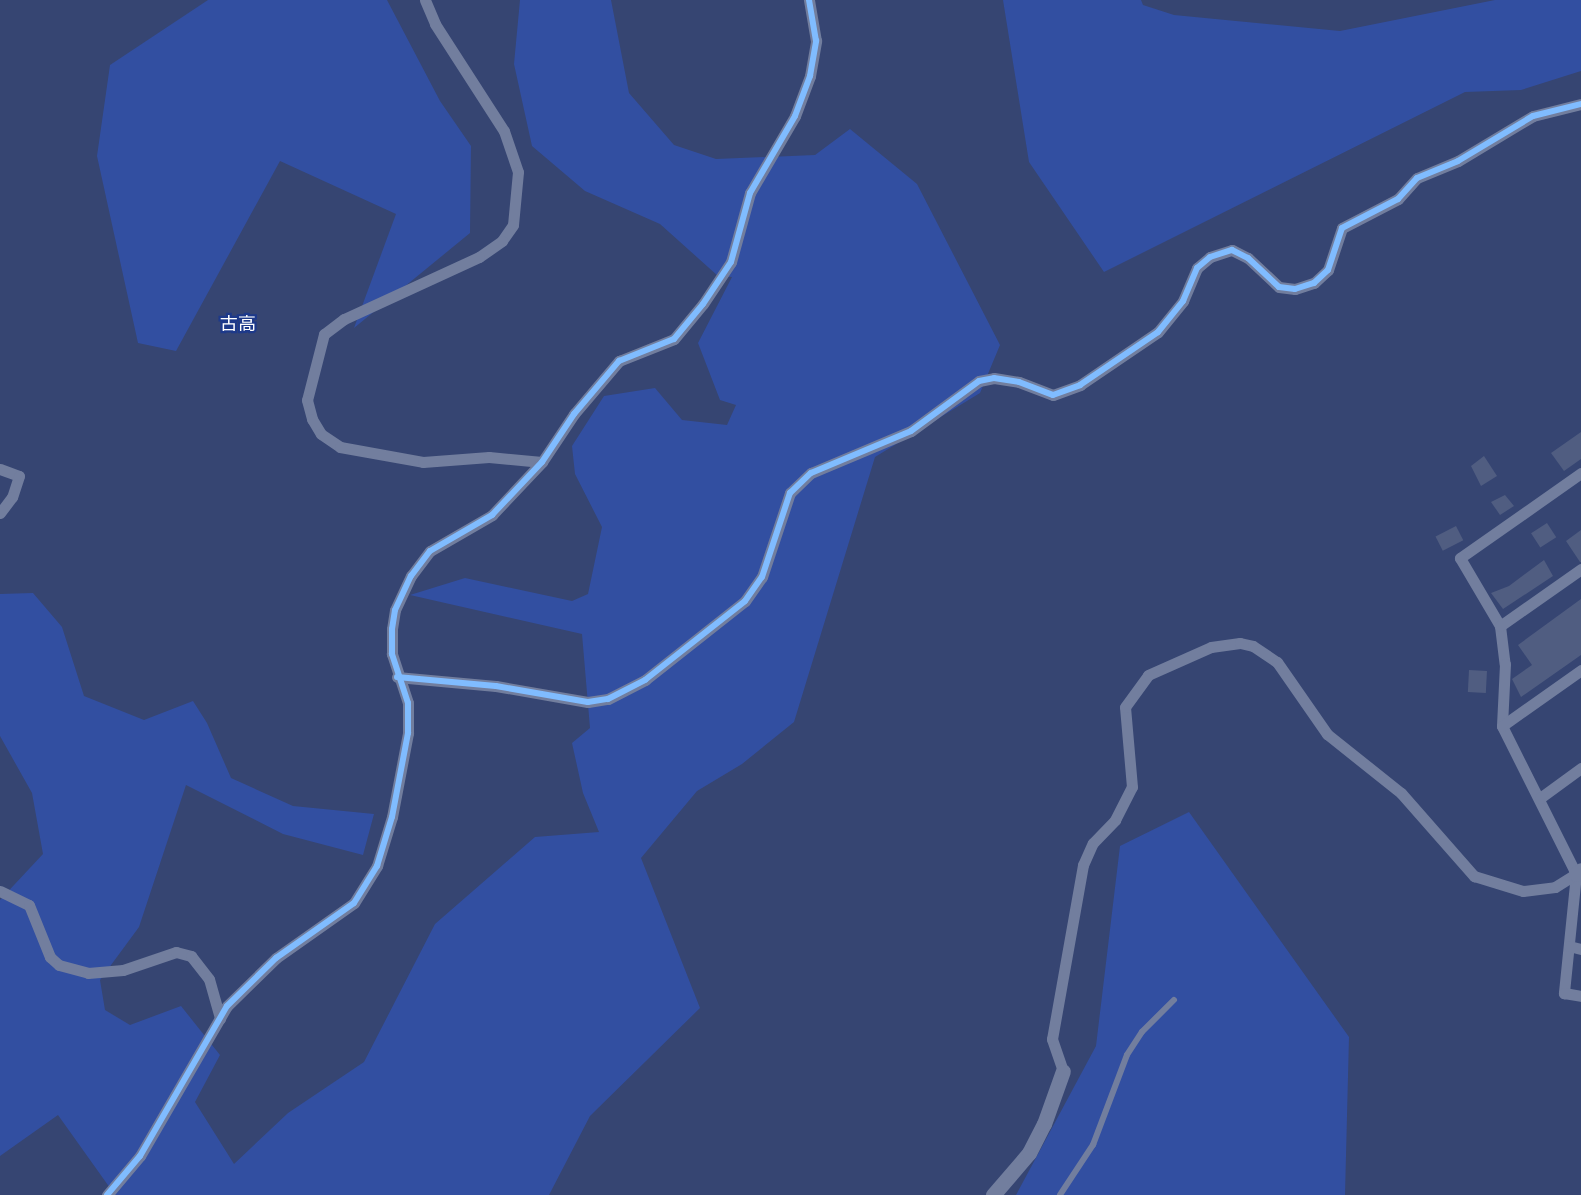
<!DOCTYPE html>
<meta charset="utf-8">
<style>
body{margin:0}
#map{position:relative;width:1581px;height:1195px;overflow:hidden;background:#364572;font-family:"Source Sans 3","Noto Sans JP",sans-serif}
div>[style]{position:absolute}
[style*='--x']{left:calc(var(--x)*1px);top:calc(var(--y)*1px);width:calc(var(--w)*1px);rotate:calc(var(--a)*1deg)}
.green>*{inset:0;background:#324fa1}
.building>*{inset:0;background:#505d81;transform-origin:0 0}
.service>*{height:5.5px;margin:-2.75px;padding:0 2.75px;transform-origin:2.75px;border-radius:2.75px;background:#727e9e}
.minor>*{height:11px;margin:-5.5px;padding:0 5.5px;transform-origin:5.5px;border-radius:5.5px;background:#727e9e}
.tertiary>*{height:15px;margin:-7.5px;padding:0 7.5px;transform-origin:7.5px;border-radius:7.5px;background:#727e9e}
.cycleway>*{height:6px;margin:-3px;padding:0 3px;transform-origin:3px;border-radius:3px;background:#80bcff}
span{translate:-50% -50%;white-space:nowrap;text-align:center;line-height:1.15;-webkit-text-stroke:4.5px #1d398a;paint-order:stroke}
.quarter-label{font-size:18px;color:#fff}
</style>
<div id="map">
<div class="green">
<div style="clip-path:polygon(208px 0,387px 0,440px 101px,471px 146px,470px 233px,354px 328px,396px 214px,280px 161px,176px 351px,138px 343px,97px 156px,110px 65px)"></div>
<div style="clip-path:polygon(520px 0,611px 0,629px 93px,674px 145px,716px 159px,815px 155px,850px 129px,917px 184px,1000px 345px,980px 393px,875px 457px,794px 722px,742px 764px,697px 791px,641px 858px,700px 1008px,590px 1116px,549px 1195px,115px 1195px,58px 1115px,0 1156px,0 900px,43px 854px,32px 793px,0 736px,0 594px,33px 593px,62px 627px,84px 696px,144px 720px,193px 701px,207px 723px,231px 778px,293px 806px,374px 814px,363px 855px,283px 834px,186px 785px,139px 927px,100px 980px,105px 1010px,130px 1025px,181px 1006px,220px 1055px,195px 1102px,234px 1164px,288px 1113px,364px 1062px,435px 924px,535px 837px,599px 832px,583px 793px,572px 743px,590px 728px,582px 634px,410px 595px,465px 578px,572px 601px,588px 594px,602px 527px,575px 474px,572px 446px,604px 396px,655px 388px,682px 420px,727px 425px,736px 405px,720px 400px,698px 343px,732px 277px,718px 276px,660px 224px,585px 191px,532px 146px,514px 64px)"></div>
<div style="clip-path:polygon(1003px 0,1141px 0,1143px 5px,1174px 15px,1340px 31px,1495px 0,1581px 0,1581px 71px,1521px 90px,1465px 92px,1104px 272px,1029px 162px)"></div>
<div style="clip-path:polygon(1189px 812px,1349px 1037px,1345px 1195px,1016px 1195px,1096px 1046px,1120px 846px)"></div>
</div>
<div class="building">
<div style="clip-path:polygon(1581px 432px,1581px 459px,1564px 471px,1551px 453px)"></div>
<div style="clip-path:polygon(1484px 456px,1497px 476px,1481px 486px,1471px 466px)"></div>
<div style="clip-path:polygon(1505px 495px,1514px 506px,1500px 515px,1491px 502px)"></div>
<div style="left:1547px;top:523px;width:17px;height:19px;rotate:57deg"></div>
<div style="left:1456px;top:526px;width:16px;height:23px;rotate:63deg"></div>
<div style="clip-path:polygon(1581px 530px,1581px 562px,1580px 562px,1566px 541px)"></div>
<div style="clip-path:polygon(1544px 560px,1553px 576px,1503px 609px,1491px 593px,1509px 586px)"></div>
<div style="clip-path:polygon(1581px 599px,1581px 655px,1521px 697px,1512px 679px,1532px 665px,1518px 645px)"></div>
<div style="left:1469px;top:670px;width:18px;height:22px;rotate:3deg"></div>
</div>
<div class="service">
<div style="--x:1060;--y:1195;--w:60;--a:-56.6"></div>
<div style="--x:1093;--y:1145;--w:96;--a:-69.3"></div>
<div style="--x:1127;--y:1055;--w:27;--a:-57"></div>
<div style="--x:1142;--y:1032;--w:45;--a:-45"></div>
</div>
<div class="minor">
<div style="--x:425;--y:0;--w:26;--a:67"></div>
<div style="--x:435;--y:24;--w:127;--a:57.2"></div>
<div style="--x:504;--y:131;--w:43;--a:71.1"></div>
<div style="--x:518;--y:172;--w:53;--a:95.4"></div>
<div style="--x:513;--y:225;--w:19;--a:125"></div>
<div style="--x:502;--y:241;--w:28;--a:145"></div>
<div style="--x:479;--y:257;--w:149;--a:155.3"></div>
<div style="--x:344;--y:319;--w:25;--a:143"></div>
<div style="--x:324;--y:334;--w:68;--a:104.4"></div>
<div style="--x:307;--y:400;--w:20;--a:75"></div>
<div style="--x:312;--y:419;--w:17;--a:59"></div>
<div style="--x:321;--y:434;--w:23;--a:34"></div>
<div style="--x:340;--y:447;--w:84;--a:10.2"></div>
<div style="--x:423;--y:462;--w:66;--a:-4.3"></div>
<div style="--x:489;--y:457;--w:53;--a:5.4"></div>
<div style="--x:0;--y:469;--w:20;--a:20"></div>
<div style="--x:19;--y:476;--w:22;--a:108"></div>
<div style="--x:12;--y:497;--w:20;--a:127"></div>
<div style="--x:1581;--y:473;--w:148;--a:144.9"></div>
<div style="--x:1460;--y:558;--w:79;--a:59.5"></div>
<div style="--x:1500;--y:626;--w:38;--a:83"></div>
<div style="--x:1505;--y:664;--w:62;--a:92.8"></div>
<div style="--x:1502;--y:726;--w:165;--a:63.4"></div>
<div style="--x:1576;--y:874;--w:120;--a:95.8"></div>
<div style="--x:1564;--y:993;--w:17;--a:10"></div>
<div style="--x:1500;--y:626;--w:99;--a:-35.1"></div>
<div style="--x:397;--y:677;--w:99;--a:5.2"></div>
<div style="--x:496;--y:686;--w:93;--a:9.9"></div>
<div style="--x:588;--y:702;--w:20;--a:-9"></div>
<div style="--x:608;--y:699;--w:42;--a:-27.2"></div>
<div style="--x:645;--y:680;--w:127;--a:-38.3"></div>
<div style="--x:745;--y:601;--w:29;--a:-55"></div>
<div style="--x:762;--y:577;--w:89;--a:-71.6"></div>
<div style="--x:790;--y:493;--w:29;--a:-44"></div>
<div style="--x:811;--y:473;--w:108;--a:-22.8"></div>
<div style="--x:911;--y:431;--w:84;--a:-36.3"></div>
<div style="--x:979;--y:381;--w:15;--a:-11"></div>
<div style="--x:994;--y:378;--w:25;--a:9"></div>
<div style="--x:1019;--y:382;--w:36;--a:21"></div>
<div style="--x:1053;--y:395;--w:29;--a:-20"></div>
<div style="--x:1080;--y:385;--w:94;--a:-34.2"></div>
<div style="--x:1158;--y:332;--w:40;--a:-51"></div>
<div style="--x:1183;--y:301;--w:36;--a:-67"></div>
<div style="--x:1197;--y:268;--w:17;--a:-40"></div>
<div style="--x:1210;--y:257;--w:23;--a:-18"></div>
<div style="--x:1232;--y:250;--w:18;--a:27"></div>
<div style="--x:1248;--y:258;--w:42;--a:43.1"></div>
<div style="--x:1279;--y:287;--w:16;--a:7"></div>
<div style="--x:1295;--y:289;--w:20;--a:-18"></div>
<div style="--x:1314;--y:283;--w:19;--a:-43"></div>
<div style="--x:1328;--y:270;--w:44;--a:-71.6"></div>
<div style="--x:1342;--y:228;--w:63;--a:-27.4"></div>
<div style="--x:1398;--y:199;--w:28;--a:-48"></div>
<div style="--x:1417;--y:178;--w:44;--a:-22.5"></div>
<div style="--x:1458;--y:161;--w:87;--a:-31"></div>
<div style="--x:1533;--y:116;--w:49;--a:-14"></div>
<div style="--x:1502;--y:726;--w:97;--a:-35.3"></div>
<div style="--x:1540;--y:798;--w:51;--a:-36.2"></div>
<div style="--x:0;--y:891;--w:32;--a:26"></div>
<div style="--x:29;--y:905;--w:56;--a:68"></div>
<div style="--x:50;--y:957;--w:12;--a:42"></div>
<div style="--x:59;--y:965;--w:30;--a:15"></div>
<div style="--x:88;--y:973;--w:35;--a:-5"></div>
<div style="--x:123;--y:970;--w:56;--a:-18.8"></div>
<div style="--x:176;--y:952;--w:16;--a:15"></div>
<div style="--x:191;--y:956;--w:29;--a:52"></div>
<div style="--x:209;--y:979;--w:41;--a:74.2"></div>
<div style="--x:1569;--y:946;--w:12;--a:14"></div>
<div style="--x:1063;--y:1071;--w:34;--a:-109"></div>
<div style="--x:1052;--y:1039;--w:177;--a:-79.9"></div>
<div style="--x:1083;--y:865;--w:24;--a:-66"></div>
<div style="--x:1093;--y:843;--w:32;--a:-46"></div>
<div style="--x:1115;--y:820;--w:37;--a:-63"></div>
<div style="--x:1132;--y:787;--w:80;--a:-95"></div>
<div style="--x:1125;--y:707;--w:39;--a:-54"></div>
<div style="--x:1148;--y:675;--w:69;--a:-24"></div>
<div style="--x:1211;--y:647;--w:29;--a:-8"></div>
<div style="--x:1240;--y:643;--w:13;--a:13"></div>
<div style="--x:1253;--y:646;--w:29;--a:34"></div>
<div style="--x:1277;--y:662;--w:88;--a:55.2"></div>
<div style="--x:1327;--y:734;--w:95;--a:38.6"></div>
<div style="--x:1401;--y:793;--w:111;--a:48.7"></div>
<div style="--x:1474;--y:876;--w:51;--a:17"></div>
<div style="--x:1523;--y:891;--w:32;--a:-7"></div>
<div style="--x:1555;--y:887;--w:25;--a:-32"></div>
<div style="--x:107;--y:1195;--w:51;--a:-49.8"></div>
<div style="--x:140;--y:1156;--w:173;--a:-59.9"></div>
<div style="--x:227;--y:1006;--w:69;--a:-44.4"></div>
<div style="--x:276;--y:958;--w:95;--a:-35.2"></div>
<div style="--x:354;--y:903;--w:44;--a:-58.1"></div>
<div style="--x:377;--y:866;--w:51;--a:-73"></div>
<div style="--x:392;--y:817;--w:86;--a:-79.2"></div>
<div style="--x:408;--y:733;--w:30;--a:-90"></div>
<div style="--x:408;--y:703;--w:52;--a:-108.1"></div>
<div style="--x:392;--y:654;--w:25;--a:-90"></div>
<div style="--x:392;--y:629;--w:19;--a:-81"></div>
<div style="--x:395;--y:610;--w:38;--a:-65"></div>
<div style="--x:411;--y:576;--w:31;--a:-53"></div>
<div style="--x:430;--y:551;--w:72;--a:-30.1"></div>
<div style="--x:492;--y:515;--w:73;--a:-46.7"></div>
<div style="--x:542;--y:462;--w:58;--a:-56.3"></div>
<div style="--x:574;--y:414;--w:70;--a:-49.7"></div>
<div style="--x:619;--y:361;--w:59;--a:-21.8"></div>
<div style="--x:674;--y:339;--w:45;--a:-50.4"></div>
<div style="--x:703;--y:304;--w:50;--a:-56.3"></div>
<div style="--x:731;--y:262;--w:72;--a:-74.6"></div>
<div style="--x:750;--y:193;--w:89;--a:-59.7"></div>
<div style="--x:795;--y:116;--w:43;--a:-69.4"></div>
<div style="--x:810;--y:76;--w:36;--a:-80"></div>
<div style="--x:816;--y:41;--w:42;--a:-99.7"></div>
</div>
<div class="tertiary">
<div style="--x:1576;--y:874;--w:6;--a:-39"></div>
<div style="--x:993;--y:1195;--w:55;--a:-49.4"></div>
<div style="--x:1029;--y:1153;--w:33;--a:-63"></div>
<div style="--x:1044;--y:1124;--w:56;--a:-70.3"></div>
</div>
<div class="cycleway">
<div style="--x:397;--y:677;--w:99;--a:5.2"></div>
<div style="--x:496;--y:686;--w:93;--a:9.9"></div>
<div style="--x:588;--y:702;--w:20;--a:-9"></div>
<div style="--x:608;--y:699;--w:42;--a:-27.2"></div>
<div style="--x:645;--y:680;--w:127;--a:-38.3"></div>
<div style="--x:745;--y:601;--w:29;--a:-55"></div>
<div style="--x:762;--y:577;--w:89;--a:-71.6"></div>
<div style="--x:790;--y:493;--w:29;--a:-44"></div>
<div style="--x:811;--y:473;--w:108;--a:-22.8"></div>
<div style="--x:911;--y:431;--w:84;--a:-36.3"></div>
<div style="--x:979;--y:381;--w:15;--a:-11"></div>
<div style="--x:994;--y:378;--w:25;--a:9"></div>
<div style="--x:1019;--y:382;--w:36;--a:21"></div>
<div style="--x:1053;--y:395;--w:29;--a:-20"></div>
<div style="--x:1080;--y:385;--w:94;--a:-34.2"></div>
<div style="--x:1158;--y:332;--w:40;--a:-51"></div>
<div style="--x:1183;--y:301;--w:36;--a:-67"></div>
<div style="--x:1197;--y:268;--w:17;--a:-40"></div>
<div style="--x:1210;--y:257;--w:23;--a:-18"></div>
<div style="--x:1232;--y:250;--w:18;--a:27"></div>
<div style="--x:1248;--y:258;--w:42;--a:43.1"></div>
<div style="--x:1279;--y:287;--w:16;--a:7"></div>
<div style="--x:1295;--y:289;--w:20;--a:-18"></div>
<div style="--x:1314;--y:283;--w:19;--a:-43"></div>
<div style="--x:1328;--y:270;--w:44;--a:-71.6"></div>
<div style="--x:1342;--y:228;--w:63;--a:-27.4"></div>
<div style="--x:1398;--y:199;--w:28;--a:-48"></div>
<div style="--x:1417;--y:178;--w:44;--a:-22.5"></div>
<div style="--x:1458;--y:161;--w:87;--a:-31"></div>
<div style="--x:1533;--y:116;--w:49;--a:-14"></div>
<div style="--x:107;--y:1195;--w:51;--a:-49.8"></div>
<div style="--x:140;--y:1156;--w:173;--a:-59.9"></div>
<div style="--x:227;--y:1006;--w:69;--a:-44.4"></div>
<div style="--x:276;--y:958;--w:95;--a:-35.2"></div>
<div style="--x:354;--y:903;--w:44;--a:-58.1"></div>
<div style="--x:377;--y:866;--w:51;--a:-73"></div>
<div style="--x:392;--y:817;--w:86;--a:-79.2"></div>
<div style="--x:408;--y:733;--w:30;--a:-90"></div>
<div style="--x:408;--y:703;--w:52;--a:-108.1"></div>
<div style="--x:392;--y:654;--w:25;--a:-90"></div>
<div style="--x:392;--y:629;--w:19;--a:-81"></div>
<div style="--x:395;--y:610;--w:38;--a:-65"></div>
<div style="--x:411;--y:576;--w:31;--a:-53"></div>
<div style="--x:430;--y:551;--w:72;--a:-30.1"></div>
<div style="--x:492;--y:515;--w:73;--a:-46.7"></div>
<div style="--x:542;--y:462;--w:58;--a:-56.3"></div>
<div style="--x:574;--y:414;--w:70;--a:-49.7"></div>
<div style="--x:619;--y:361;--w:59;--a:-21.8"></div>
<div style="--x:674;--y:339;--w:45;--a:-50.4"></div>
<div style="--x:703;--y:304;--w:50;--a:-56.3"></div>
<div style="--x:731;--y:262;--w:72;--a:-74.6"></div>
<div style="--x:750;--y:193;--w:89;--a:-59.7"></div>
<div style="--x:795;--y:116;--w:43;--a:-69.4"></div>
<div style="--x:810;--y:76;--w:36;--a:-80"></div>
<div style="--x:816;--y:41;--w:42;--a:-99.7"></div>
</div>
<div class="quarter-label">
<span style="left:238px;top:325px">古高</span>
</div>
</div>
